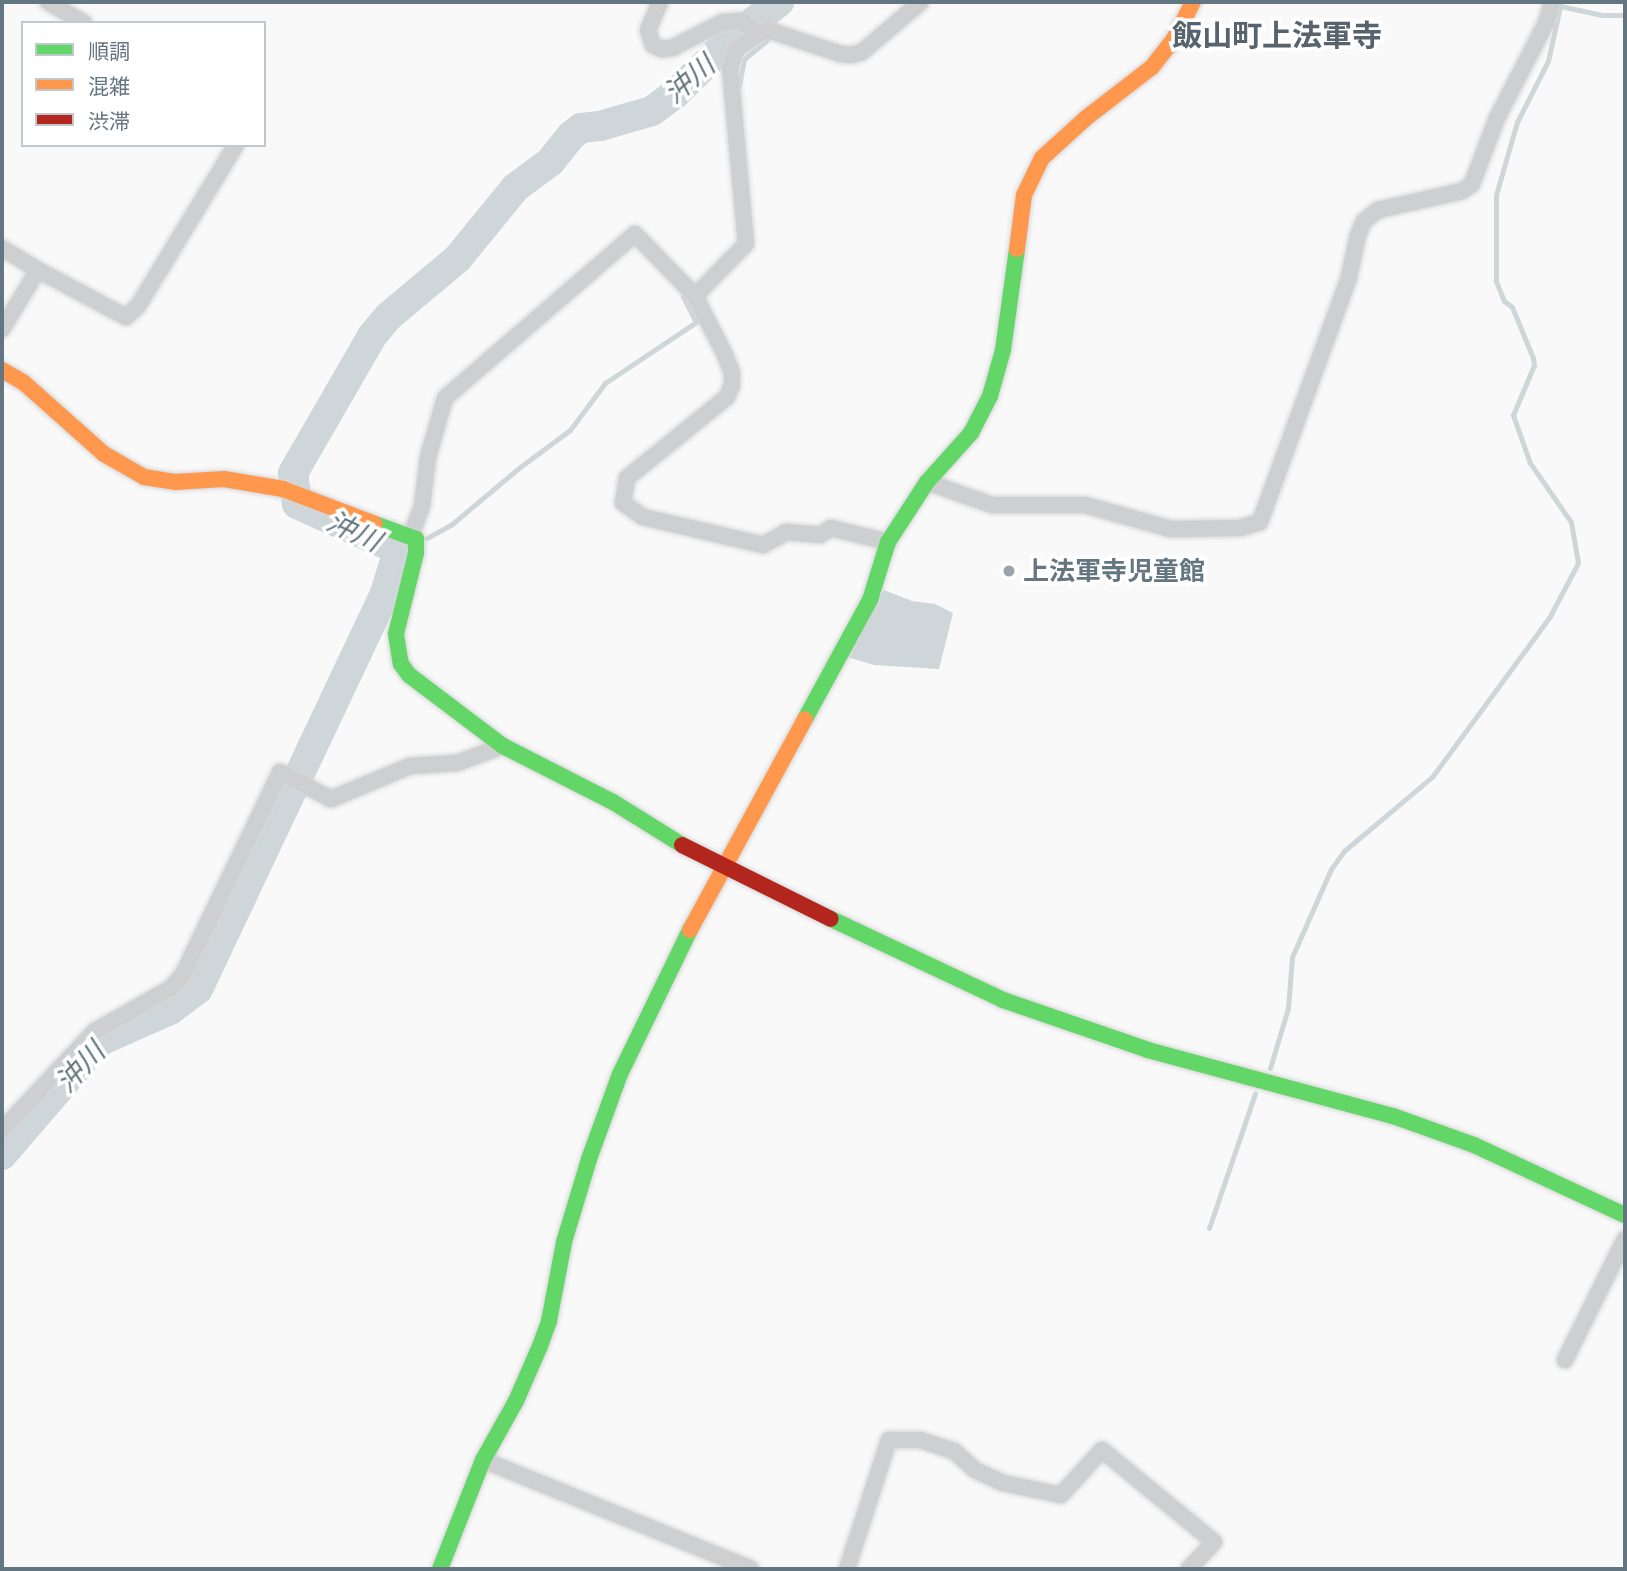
<!DOCTYPE html>
<meta charset="utf-8">
<style>
body{margin:0}
#map{position:relative;width:1627px;height:1571px;overflow:hidden;background:#f9f9f9;font-family:"PT Sans Narrow","Noto Sans JP",sans-serif}
div>[style]{position:absolute}
[style*='--x']{left:calc(var(--x)*1px);top:calc(var(--y)*1px);width:calc(var(--w)*1px);rotate:calc(var(--a)*1deg)}
.water>*{inset:0;background:#ced6d9}
.stream>*{height:5px;margin:-2.5px;padding:0 2.5px;transform-origin:2.5px;border-radius:2.5px;background:#ced6d9}
.river>*{height:30px;margin:-15px;padding:0 15px;transform-origin:15px;border-radius:15px;background:#ced6d9}
.roads{filter:drop-shadow(0 0 2px #d5d6d7) drop-shadow(0 0 2px #d5d6d7)}
.street>*{height:16px;margin:-8px;padding:0 8px;transform-origin:8px;border-radius:8px;background:#cecfd0}
.fast>*{height:16px;margin:-8px;padding:0 8px;transform-origin:8px;border-radius:8px;background:#63d668}
.slow>*{height:16px;margin:-8px;padding:0 8px;transform-origin:8px;border-radius:8px;background:#ff974d}
.jam>*{height:16px;margin:-8px;padding:0 8px;transform-origin:8px;border-radius:8px;background:#b3261e}
.dots>*{width:19px;height:19px;translate:-50% -50%;box-sizing:border-box;border:4px solid #fff;border-radius:50%}
span{translate:-50% -50%;white-space:nowrap;text-align:center;line-height:1.15;-webkit-text-stroke:7px #fff;paint-order:stroke}
.poi-label{font-size:26px;color:#657683;font-weight:700}
.left{translate:0 -50%;text-align:left}
.water-label{font-size:28px;color:#60757c;font-style:italic}
.quarter-label{font-size:30px;color:#57646e;font-weight:700}
.frame{position:absolute;inset:0;border:4px solid #657683;pointer-events:none}
.legend{position:absolute;left:21px;top:21px;width:245px;height:126px;box-sizing:border-box;background:#fff;border:2px solid #c1c8cd;margin:0;padding:9px 12px;list-style:none;font-size:21px;color:#657683}
.legend li{display:flex;align-items:center;gap:14px;height:35px}
.legend b{width:35px;border:2px solid #c1c8cd}
</style>
<div id="map">
<div class="water">
<div style="clip-path:polygon(884px 590px,912px 601px,935px 604px,953px 613px,939px 669px,874px 665px,844px 656px,869px 610px)"></div>
</div>
<div class="stream">
<div style="--x:1560;--y:6;--w:43;--a:12.1"></div>
<div style="--x:1602;--y:15;--w:23;--a:0"></div>
<div style="--x:739;--y:85;--w:26;--a:-79"></div>
<div style="--x:744;--y:59;--w:28;--a:-39"></div>
<div style="--x:766;--y:41;--w:19;--a:-55"></div>
<div style="--x:777;--y:25;--w:20;--a:-156"></div>
<div style="--x:427;--y:538;--w:29;--a:-29"></div>
<div style="--x:452;--y:524;--w:89;--a:-40"></div>
<div style="--x:520;--y:467;--w:62;--a:-36.5"></div>
<div style="--x:570;--y:430;--w:59;--a:-53.3"></div>
<div style="--x:605;--y:383;--w:110;--a:-33.8"></div>
<div style="--x:696;--y:322;--w:29;--a:-117"></div>
<div style="--x:397;--y:554;--w:9;--a:-27"></div>
<div style="--x:1270;--y:1068;--w:63;--a:-73.3"></div>
<div style="--x:1288;--y:1008;--w:51;--a:-85.5"></div>
<div style="--x:1292;--y:957;--w:96;--a:-66.1"></div>
<div style="--x:1331;--y:869;--w:22;--a:-54"></div>
<div style="--x:1344;--y:851;--w:115;--a:-40.1"></div>
<div style="--x:1432;--y:777;--w:197;--a:-53.7"></div>
<div style="--x:1549;--y:618;--w:62;--a:-62.2"></div>
<div style="--x:1578;--y:563;--w:42;--a:-99.7"></div>
<div style="--x:1571;--y:522;--w:72;--a:-124.8"></div>
<div style="--x:1530;--y:463;--w:51;--a:-109.5"></div>
<div style="--x:1513;--y:415;--w:54;--a:-67.2"></div>
<div style="--x:1534;--y:365;--w:7;--a:-98"></div>
<div style="--x:1533;--y:358;--w:55;--a:-112.4"></div>
<div style="--x:1512;--y:307;--w:10;--a:-143"></div>
<div style="--x:1504;--y:301;--w:22;--a:-112"></div>
<div style="--x:1496;--y:281;--w:86;--a:-90"></div>
<div style="--x:1496;--y:195;--w:76;--a:-74"></div>
<div style="--x:1517;--y:122;--w:68;--a:-63.1"></div>
<div style="--x:1548;--y:61;--w:60;--a:-77.6"></div>
<div style="--x:1209;--y:1228;--w:142;--a:-71.1"></div>
</div>
<div class="river">
<div style="--x:2;--y:1155;--w:150;--a:-49.3"></div>
<div style="--x:100;--y:1041;--w:77;--a:-23.9"></div>
<div style="--x:170;--y:1010;--w:35;--a:-37"></div>
<div style="--x:198;--y:989;--w:438;--a:-64.7"></div>
<div style="--x:385;--y:593;--w:41;--a:-72.9"></div>
<div style="--x:397;--y:554;--w:11;--a:-131"></div>
<div style="--x:390;--y:546;--w:102;--a:-155.7"></div>
<div style="--x:297;--y:504;--w:31;--a:-97"></div>
<div style="--x:293;--y:473;--w:158;--a:-60"></div>
<div style="--x:372;--y:336;--w:26;--a:-50"></div>
<div style="--x:389;--y:316;--w:90;--a:-40"></div>
<div style="--x:458;--y:258;--w:90;--a:-50.8"></div>
<div style="--x:515;--y:188;--w:44;--a:-36.6"></div>
<div style="--x:550;--y:162;--w:35;--a:-51"></div>
<div style="--x:572;--y:135;--w:11;--a:-38"></div>
<div style="--x:581;--y:128;--w:19;--a:-6"></div>
<div style="--x:600;--y:126;--w:54;--a:-16.1"></div>
<div style="--x:652;--y:111;--w:30;--a:-37"></div>
<div style="--x:676;--y:93;--w:77;--a:-44.5"></div>
<div style="--x:731;--y:39;--w:61;--a:-37.6"></div>
</div>
<div class="roads">
<div class="street">
<div style="--x:48;--y:2;--w:42;--a:30.3"></div>
<div style="--x:660;--y:2;--w:30;--a:113"></div>
<div style="--x:648;--y:30;--w:16;--a:72"></div>
<div style="--x:653;--y:45;--w:10;--a:24"></div>
<div style="--x:662;--y:49;--w:10;--a:-6"></div>
<div style="--x:672;--y:48;--w:57;--a:-27"></div>
<div style="--x:723;--y:22;--w:18;--a:-3"></div>
<div style="--x:741;--y:21;--w:22;--a:34"></div>
<div style="--x:759;--y:33;--w:9;--a:-18"></div>
<div style="--x:768;--y:30;--w:77;--a:18.2"></div>
<div style="--x:841;--y:54;--w:10;--a:6"></div>
<div style="--x:851;--y:55;--w:11;--a:-15"></div>
<div style="--x:862;--y:52;--w:77;--a:-40.3"></div>
<div style="--x:2;--y:248;--w:42;--a:31.4"></div>
<div style="--x:695;--y:296;--w:73;--a:-45.6"></div>
<div style="--x:746;--y:244;--w:177;--a:-95.2"></div>
<div style="--x:730;--y:68;--w:19;--a:-72"></div>
<div style="--x:736;--y:50;--w:29;--a:-36"></div>
<div style="--x:2;--y:329;--w:69;--a:-58.6"></div>
<div style="--x:38;--y:270;--w:100;--a:28.1"></div>
<div style="--x:126;--y:317;--w:16;--a:-43"></div>
<div style="--x:138;--y:306;--w:188;--a:-58.7"></div>
<div style="--x:927;--y:482;--w:69;--a:19.5"></div>
<div style="--x:992;--y:505;--w:93;--a:0"></div>
<div style="--x:1085;--y:505;--w:89;--a:15.6"></div>
<div style="--x:1171;--y:529;--w:69;--a:-0.8"></div>
<div style="--x:1240;--y:528;--w:21;--a:-17"></div>
<div style="--x:1260;--y:522;--w:261;--a:-70"></div>
<div style="--x:1349;--y:277;--w:40;--a:-78"></div>
<div style="--x:1357;--y:238;--w:18;--a:-68"></div>
<div style="--x:1364;--y:221;--w:18;--a:-38"></div>
<div style="--x:1378;--y:210;--w:86;--a:-12.7"></div>
<div style="--x:1462;--y:191;--w:12;--a:-35"></div>
<div style="--x:1472;--y:184;--w:71;--a:-69.3"></div>
<div style="--x:1497;--y:118;--w:107;--a:-62.7"></div>
<div style="--x:1546;--y:23;--w:22;--a:-74"></div>
<div style="--x:411;--y:535;--w:31;--a:-69"></div>
<div style="--x:422;--y:506;--w:49;--a:-83"></div>
<div style="--x:428;--y:457;--w:61;--a:-73.9"></div>
<div style="--x:445;--y:398;--w:251;--a:-40.8"></div>
<div style="--x:635;--y:234;--w:86;--a:45.9"></div>
<div style="--x:695;--y:296;--w:66;--a:63"></div>
<div style="--x:725;--y:355;--w:19;--a:69"></div>
<div style="--x:732;--y:373;--w:12;--a:90"></div>
<div style="--x:732;--y:385;--w:13;--a:113"></div>
<div style="--x:727;--y:397;--w:129;--a:141"></div>
<div style="--x:627;--y:478;--w:25;--a:99"></div>
<div style="--x:623;--y:503;--w:24;--a:35"></div>
<div style="--x:643;--y:517;--w:123;--a:13.1"></div>
<div style="--x:763;--y:545;--w:26;--a:-29"></div>
<div style="--x:786;--y:532;--w:34;--a:5"></div>
<div style="--x:820;--y:535;--w:13;--a:-32"></div>
<div style="--x:831;--y:528;--w:59;--a:13.8"></div>
<div style="--x:2;--y:1130;--w:136;--a:-46.8"></div>
<div style="--x:95;--y:1031;--w:87;--a:-29.5"></div>
<div style="--x:171;--y:988;--w:18;--a:-49"></div>
<div style="--x:183;--y:974;--w:224;--a:-64.3"></div>
<div style="--x:280;--y:772;--w:58;--a:27.9"></div>
<div style="--x:331;--y:799;--w:86;--a:-22.7"></div>
<div style="--x:410;--y:766;--w:47;--a:-3.7"></div>
<div style="--x:457;--y:763;--w:49;--a:-20.3"></div>
<div style="--x:1565;--y:1360;--w:135;--a:-63.6"></div>
<div style="--x:483;--y:1460;--w:289;--a:22.1"></div>
<div style="--x:847;--y:1569;--w:136;--a:-72"></div>
<div style="--x:889;--y:1440;--w:31;--a:0"></div>
<div style="--x:920;--y:1440;--w:36;--a:18"></div>
<div style="--x:954;--y:1451;--w:28;--a:42"></div>
<div style="--x:975;--y:1470;--w:31;--a:25"></div>
<div style="--x:1003;--y:1483;--w:59;--a:11.7"></div>
<div style="--x:1061;--y:1495;--w:61;--a:-47.7"></div>
<div style="--x:1102;--y:1450;--w:145;--a:39.4"></div>
<div style="--x:1214;--y:1542;--w:37;--a:133"></div>
</div>
<div class="fast">
<div style="--x:375;--y:524;--w:44;--a:20.1"></div>
<div style="--x:416;--y:539;--w:14;--a:90"></div>
<div style="--x:416;--y:553;--w:83;--a:103.9"></div>
<div style="--x:396;--y:634;--w:30;--a:81"></div>
<div style="--x:401;--y:664;--w:14;--a:54"></div>
<div style="--x:409;--y:675;--w:118;--a:37.1"></div>
<div style="--x:503;--y:746;--w:123;--a:27"></div>
<div style="--x:613;--y:802;--w:81;--a:31.9"></div>
<div style="--x:805;--y:719;--w:136;--a:-61.4"></div>
<div style="--x:870;--y:600;--w:61;--a:-72.8"></div>
<div style="--x:888;--y:542;--w:72;--a:-57"></div>
<div style="--x:927;--y:482;--w:66;--a:-48.1"></div>
<div style="--x:971;--y:433;--w:42;--a:-62.8"></div>
<div style="--x:990;--y:396;--w:48;--a:-74.2"></div>
<div style="--x:1003;--y:350;--w:102;--a:-82.1"></div>
<div style="--x:831;--y:919;--w:190;--a:25.2"></div>
<div style="--x:1003;--y:1000;--w:153;--a:19"></div>
<div style="--x:1148;--y:1050;--w:254;--a:15.1"></div>
<div style="--x:1393;--y:1116;--w:86;--a:19.7"></div>
<div style="--x:1474;--y:1145;--w:166;--a:24.9"></div>
<div style="--x:440;--y:1569;--w:117;--a:-68.5"></div>
<div style="--x:483;--y:1460;--w:68;--a:-60.8"></div>
<div style="--x:516;--y:1401;--w:60;--a:-66.4"></div>
<div style="--x:540;--y:1346;--w:27;--a:-70"></div>
<div style="--x:549;--y:1321;--w:80;--a:-79.2"></div>
<div style="--x:564;--y:1242;--w:87;--a:-73.2"></div>
<div style="--x:589;--y:1159;--w:90;--a:-70"></div>
<div style="--x:620;--y:1074;--w:160;--a:-64.1"></div>
</div>
<div class="slow">
<div style="--x:1017;--y:249;--w:54;--a:-82.6"></div>
<div style="--x:1024;--y:195;--w:41;--a:-64.1"></div>
<div style="--x:1042;--y:158;--w:59;--a:-42.3"></div>
<div style="--x:1086;--y:118;--w:83;--a:-37.7"></div>
<div style="--x:1152;--y:67;--w:36;--a:-52"></div>
<div style="--x:1174;--y:39;--w:42;--a:-62.8"></div>
<div style="--x:2;--y:370;--w:24;--a:30"></div>
<div style="--x:23;--y:382;--w:108;--a:41.6"></div>
<div style="--x:104;--y:454;--w:46;--a:29.9"></div>
<div style="--x:144;--y:477;--w:31;--a:9"></div>
<div style="--x:175;--y:482;--w:49;--a:-3.5"></div>
<div style="--x:224;--y:479;--w:60;--a:9.6"></div>
<div style="--x:283;--y:489;--w:98;--a:20.8"></div>
<div style="--x:690;--y:930;--w:240;--a:-61.4"></div>
</div>
<div class="jam">
<div style="--x:682;--y:845;--w:166;--a:26.4"></div>
</div>
</div>
<div class="dots">
<div style="left:1009px;top:571px;background:#99a4ac"></div>
</div>
<div class="poi-label">
<span class="left" style="left:1023px;top:571px">上法軍寺児童館</span>
</div>
<div class="water-label">
<span style="left:689px;top:79px;rotate:-41deg">沖川</span>
<span style="left:354px;top:531px;rotate:25deg">沖川</span>
<span style="left:80px;top:1067px;rotate:-47deg">沖川</span>
</div>
<div class="quarter-label">
<span style="left:1277px;top:35px">飯山町上法軍寺</span>
</div>
<div class="frame"></div>
<ul class="legend">
<li><b style="height:9px;background:#63d668"></b>順調</li>
<li><b style="height:9px;background:#ff974d"></b>混雑</li>
<li><b style="height:9px;background:#b3261e"></b>渋滞</li>
</ul>
</div>
